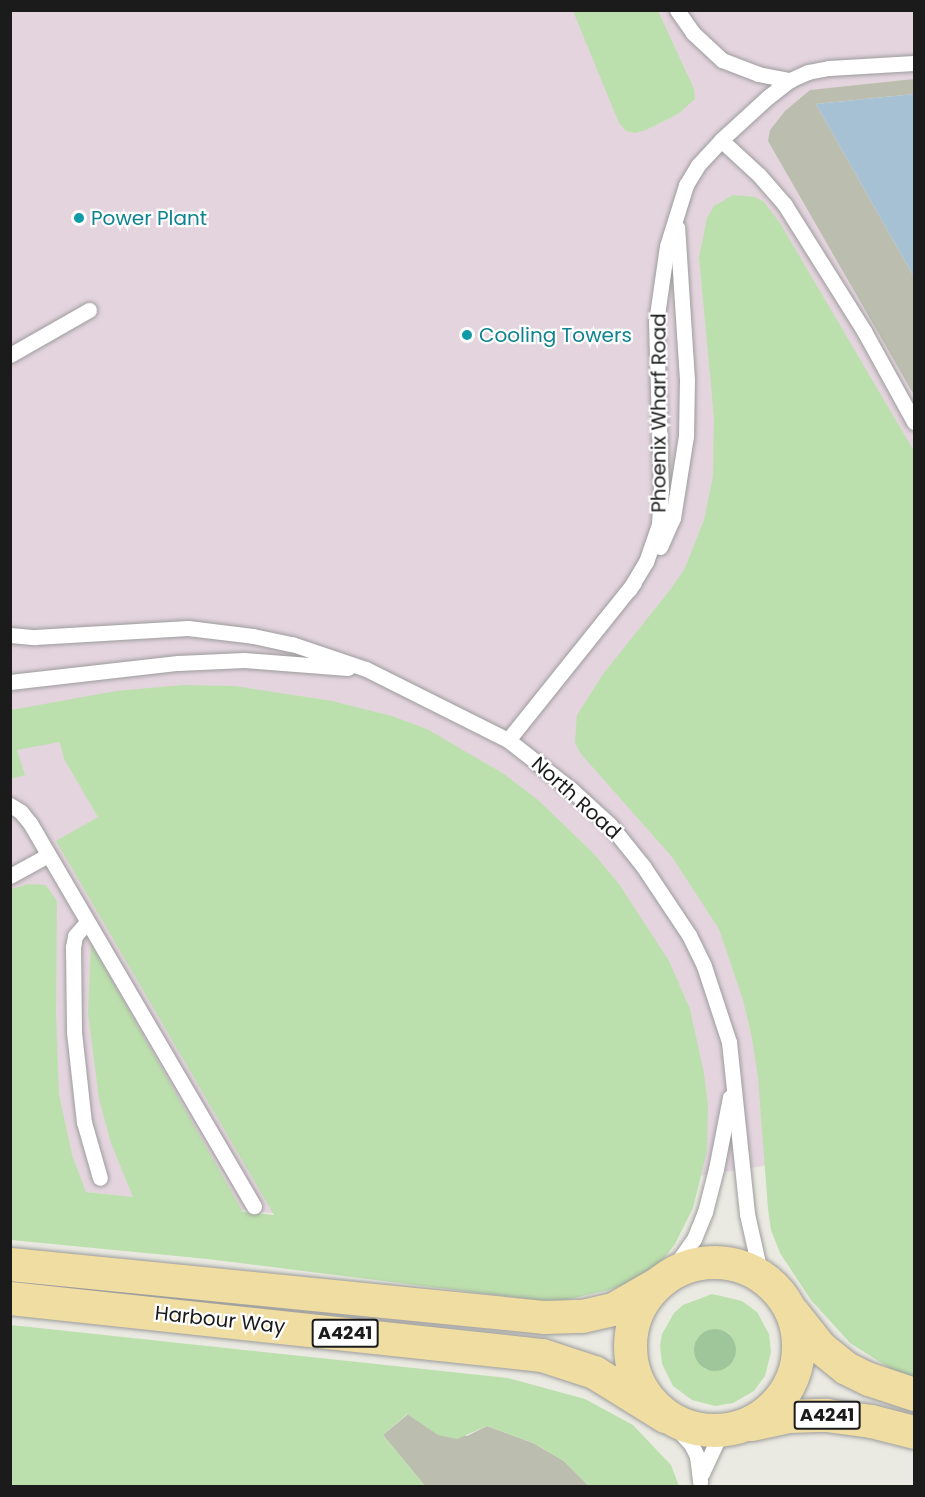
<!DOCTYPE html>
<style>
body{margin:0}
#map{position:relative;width:925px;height:1497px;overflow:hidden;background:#ebeae2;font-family:Poppins,sans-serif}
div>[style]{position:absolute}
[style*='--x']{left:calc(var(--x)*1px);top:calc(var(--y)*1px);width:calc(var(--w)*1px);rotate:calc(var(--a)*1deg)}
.industrial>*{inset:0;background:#e4d4de}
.construction>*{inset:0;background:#bbbeae}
.grass>*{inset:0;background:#bce0ad}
.forest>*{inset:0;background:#9fc69b}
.round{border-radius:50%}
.water>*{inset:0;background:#a7c1d4}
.roads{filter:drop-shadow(0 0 2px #9c9c9c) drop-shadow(0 0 2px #9c9c9c)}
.service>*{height:15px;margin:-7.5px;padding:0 7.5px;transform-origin:7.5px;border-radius:7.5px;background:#fff}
.primary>*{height:33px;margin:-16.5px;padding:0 16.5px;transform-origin:16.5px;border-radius:16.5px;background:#f0dda2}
.primary>.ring{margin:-16.5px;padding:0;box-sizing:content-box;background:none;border:33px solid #f0dda2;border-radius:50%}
.dots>*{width:16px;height:16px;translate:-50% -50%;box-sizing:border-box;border:3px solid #fff;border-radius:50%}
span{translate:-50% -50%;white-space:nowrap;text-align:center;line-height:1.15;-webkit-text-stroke:4.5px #fff;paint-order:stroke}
.shield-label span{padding:2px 4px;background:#fff;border:2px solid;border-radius:4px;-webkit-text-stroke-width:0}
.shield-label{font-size:18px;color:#1b1b1b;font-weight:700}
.culture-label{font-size:20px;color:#0d838f}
.left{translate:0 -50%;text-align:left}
.street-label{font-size:20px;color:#1b1b1b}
.frame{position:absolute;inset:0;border:12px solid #1b1b1b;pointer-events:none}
</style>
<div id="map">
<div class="industrial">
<div style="clip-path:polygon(10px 11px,914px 11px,914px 94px,816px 104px,914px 277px,914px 1229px,807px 1159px,655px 1183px,509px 1240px,86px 1192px,11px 1155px)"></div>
</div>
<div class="construction">
<div style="clip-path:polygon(914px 79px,914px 94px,816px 104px,914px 277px,914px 395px,768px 141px,770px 130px,785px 111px,810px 90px)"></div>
<div style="clip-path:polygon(408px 1414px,467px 1436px,487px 1426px,533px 1443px,564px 1461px,589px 1486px,425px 1486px,383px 1435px)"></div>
</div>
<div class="grass">
<div style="clip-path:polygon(573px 11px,658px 11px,694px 89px,695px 99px,678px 114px,646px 130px,635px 133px,626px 131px,619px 123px)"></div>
<div style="clip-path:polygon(733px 195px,755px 197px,764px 202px,780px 223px,914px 451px,914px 1379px,891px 1369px,850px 1343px,811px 1300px,780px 1253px,771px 1230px,768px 1209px,758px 1078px,752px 1038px,743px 1000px,719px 929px,672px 857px,581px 754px,575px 743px,577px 715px,603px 674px,670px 590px,685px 568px,704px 520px,713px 476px,714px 418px,699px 257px,707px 218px,714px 206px)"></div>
<div style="clip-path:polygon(183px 685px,235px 686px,332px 701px,392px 716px,427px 729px,504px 774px,538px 800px,594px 854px,619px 884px,669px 961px,690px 1009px,704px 1073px,708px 1105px,707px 1151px,693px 1208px,675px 1244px,662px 1261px,629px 1283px,609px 1290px,561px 1301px,536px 1300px,207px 1259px,11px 1240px,11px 889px,29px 884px,46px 885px,57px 901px,56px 1014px,59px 1094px,72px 1155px,86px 1192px,133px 1197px,111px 1143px,99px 1099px,88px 1013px,91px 944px,243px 1212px,274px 1215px,56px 841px,98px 817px,64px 759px,60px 742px,17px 750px,25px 775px,11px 779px,11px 710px,116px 691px)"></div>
<div style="clip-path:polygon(evenodd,712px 1294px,742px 1301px,757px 1312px,769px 1334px,771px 1352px,765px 1376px,754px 1391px,733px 1403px,715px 1406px,692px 1400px,673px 1386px,662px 1364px,660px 1346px,662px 1334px,674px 1313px,683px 1305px,712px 1294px,708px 1330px,722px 1330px,728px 1333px,735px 1345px,734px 1359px,718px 1371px,705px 1369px,697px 1339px,708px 1330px)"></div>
<div style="clip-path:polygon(11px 1325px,508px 1378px,585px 1399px,633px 1425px,671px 1465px,679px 1486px,589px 1486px,564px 1461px,533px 1443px,487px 1426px,457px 1439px,438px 1435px,407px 1414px,383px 1435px,425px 1486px,11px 1486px)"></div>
</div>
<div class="forest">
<div class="round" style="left:694px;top:1329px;width:42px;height:42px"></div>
</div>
<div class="water">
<div style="clip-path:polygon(914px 94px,914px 277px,816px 104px)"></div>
</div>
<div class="roads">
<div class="service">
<div style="--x:677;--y:10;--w:28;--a:55"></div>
<div style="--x:693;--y:33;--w:40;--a:43"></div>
<div style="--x:722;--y:60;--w:39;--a:21"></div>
<div style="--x:758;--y:74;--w:33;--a:11"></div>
<div style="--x:721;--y:140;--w:52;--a:42.6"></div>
<div style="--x:759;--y:175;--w:40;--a:49"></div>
<div style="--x:785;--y:205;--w:149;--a:57.9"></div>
<div style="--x:864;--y:331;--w:104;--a:61.2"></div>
<div style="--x:10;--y:355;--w:91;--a:-29.7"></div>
<div style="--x:660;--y:547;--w:32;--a:-66"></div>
<div style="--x:673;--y:518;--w:83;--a:-81"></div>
<div style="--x:686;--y:436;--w:56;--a:-89"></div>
<div style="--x:687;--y:380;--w:153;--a:-93.7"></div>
<div style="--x:629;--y:590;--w:33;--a:-59"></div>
<div style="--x:646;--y:562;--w:39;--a:-71"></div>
<div style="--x:659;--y:525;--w:34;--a:-87"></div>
<div style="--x:661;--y:491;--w:169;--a:-91.7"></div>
<div style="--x:656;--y:322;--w:77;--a:-81.8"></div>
<div style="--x:667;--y:246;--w:64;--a:-72.7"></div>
<div style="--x:686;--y:185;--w:23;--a:-59"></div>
<div style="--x:698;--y:165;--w:34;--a:-47"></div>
<div style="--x:721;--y:140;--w:64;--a:-42.5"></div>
<div style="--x:768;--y:97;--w:28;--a:-38"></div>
<div style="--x:790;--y:80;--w:20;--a:-24"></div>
<div style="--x:808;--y:72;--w:21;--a:-11"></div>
<div style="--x:829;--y:68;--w:85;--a:-3.4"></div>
<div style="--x:10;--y:635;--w:25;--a:5"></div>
<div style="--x:35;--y:637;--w:153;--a:-3.4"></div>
<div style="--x:188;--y:628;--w:65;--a:7"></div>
<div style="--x:253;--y:636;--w:40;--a:12"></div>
<div style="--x:292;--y:644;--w:78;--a:18.7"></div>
<div style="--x:366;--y:669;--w:159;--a:26.6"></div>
<div style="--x:508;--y:740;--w:83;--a:38.1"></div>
<div style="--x:573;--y:791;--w:50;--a:42.6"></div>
<div style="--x:610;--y:825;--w:53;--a:51.2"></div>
<div style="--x:643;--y:866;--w:83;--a:56.3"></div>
<div style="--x:689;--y:935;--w:34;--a:64"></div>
<div style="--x:704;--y:966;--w:80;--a:71.8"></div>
<div style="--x:729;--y:1042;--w:173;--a:84"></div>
<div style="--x:747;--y:1214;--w:50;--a:77.3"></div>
<div style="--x:758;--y:1263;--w:21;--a:61"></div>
<div style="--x:10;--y:682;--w:169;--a:-6.5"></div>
<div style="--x:178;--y:663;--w:66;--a:-2.6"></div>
<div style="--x:244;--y:660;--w:104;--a:4.4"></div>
<div style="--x:508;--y:740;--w:201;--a:-51.3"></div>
<div style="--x:10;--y:805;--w:13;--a:32"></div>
<div style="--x:21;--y:812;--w:14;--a:51"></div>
<div style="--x:30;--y:823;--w:444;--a:59.7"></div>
<div style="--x:10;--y:876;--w:43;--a:-28.9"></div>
<div style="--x:87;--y:922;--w:18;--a:131"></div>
<div style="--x:75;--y:936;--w:11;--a:100"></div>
<div style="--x:73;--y:947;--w:85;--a:89.3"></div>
<div style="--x:74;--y:1032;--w:91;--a:83.7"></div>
<div style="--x:84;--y:1122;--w:58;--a:74.1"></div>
<div style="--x:658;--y:1283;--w:28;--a:-46"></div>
<div style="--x:677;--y:1263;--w:29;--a:-55"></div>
<div style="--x:694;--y:1239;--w:29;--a:-68"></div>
<div style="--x:705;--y:1212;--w:44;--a:-75.7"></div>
<div style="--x:716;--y:1169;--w:73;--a:-79"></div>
<div style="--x:665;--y:1416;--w:38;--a:47"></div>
<div style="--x:691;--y:1444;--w:13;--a:63"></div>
<div style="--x:697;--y:1456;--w:26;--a:83"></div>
<div style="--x:702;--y:1473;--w:38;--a:-65"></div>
<div style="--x:718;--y:1439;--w:19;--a:-32"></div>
</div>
<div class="primary">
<div class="ring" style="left:630px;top:1262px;width:135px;height:135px"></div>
<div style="--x:10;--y:1264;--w:538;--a:5.66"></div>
<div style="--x:545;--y:1317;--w:37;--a:-2"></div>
<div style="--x:582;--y:1316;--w:32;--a:-13"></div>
<div style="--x:613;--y:1309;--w:52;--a:-30"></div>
<div style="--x:10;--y:1298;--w:535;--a:6.12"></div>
<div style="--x:542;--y:1355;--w:55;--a:18.1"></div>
<div style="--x:594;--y:1372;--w:84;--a:31.8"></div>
<div style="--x:793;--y:1313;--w:43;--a:51.5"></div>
<div style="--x:820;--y:1347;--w:33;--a:39"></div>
<div style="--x:846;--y:1368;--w:25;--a:26"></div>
<div style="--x:869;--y:1379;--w:47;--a:18.4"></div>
<div style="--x:751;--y:1424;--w:38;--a:-12"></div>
<div style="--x:788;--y:1416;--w:38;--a:-2"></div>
<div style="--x:826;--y:1415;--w:45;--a:7.6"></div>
<div style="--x:871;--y:1421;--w:44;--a:14.3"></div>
</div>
</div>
<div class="dots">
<div style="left:79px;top:218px;background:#0f9aa8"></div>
<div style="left:467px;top:335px;background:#0f9aa8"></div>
</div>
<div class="shield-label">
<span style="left:345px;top:1333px">A4241</span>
<span style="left:827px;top:1415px">A4241</span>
</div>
<div class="culture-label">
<span class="left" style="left:91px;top:218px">Power Plant</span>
<span class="left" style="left:479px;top:335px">Cooling Towers</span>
</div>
<div class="street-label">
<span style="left:659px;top:413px;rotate:-90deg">Phoenix Wharf Road</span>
<span style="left:576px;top:798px;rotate:42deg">North Road</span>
<span style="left:220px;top:1320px;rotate:6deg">Harbour Way</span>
</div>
<div class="frame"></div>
</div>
